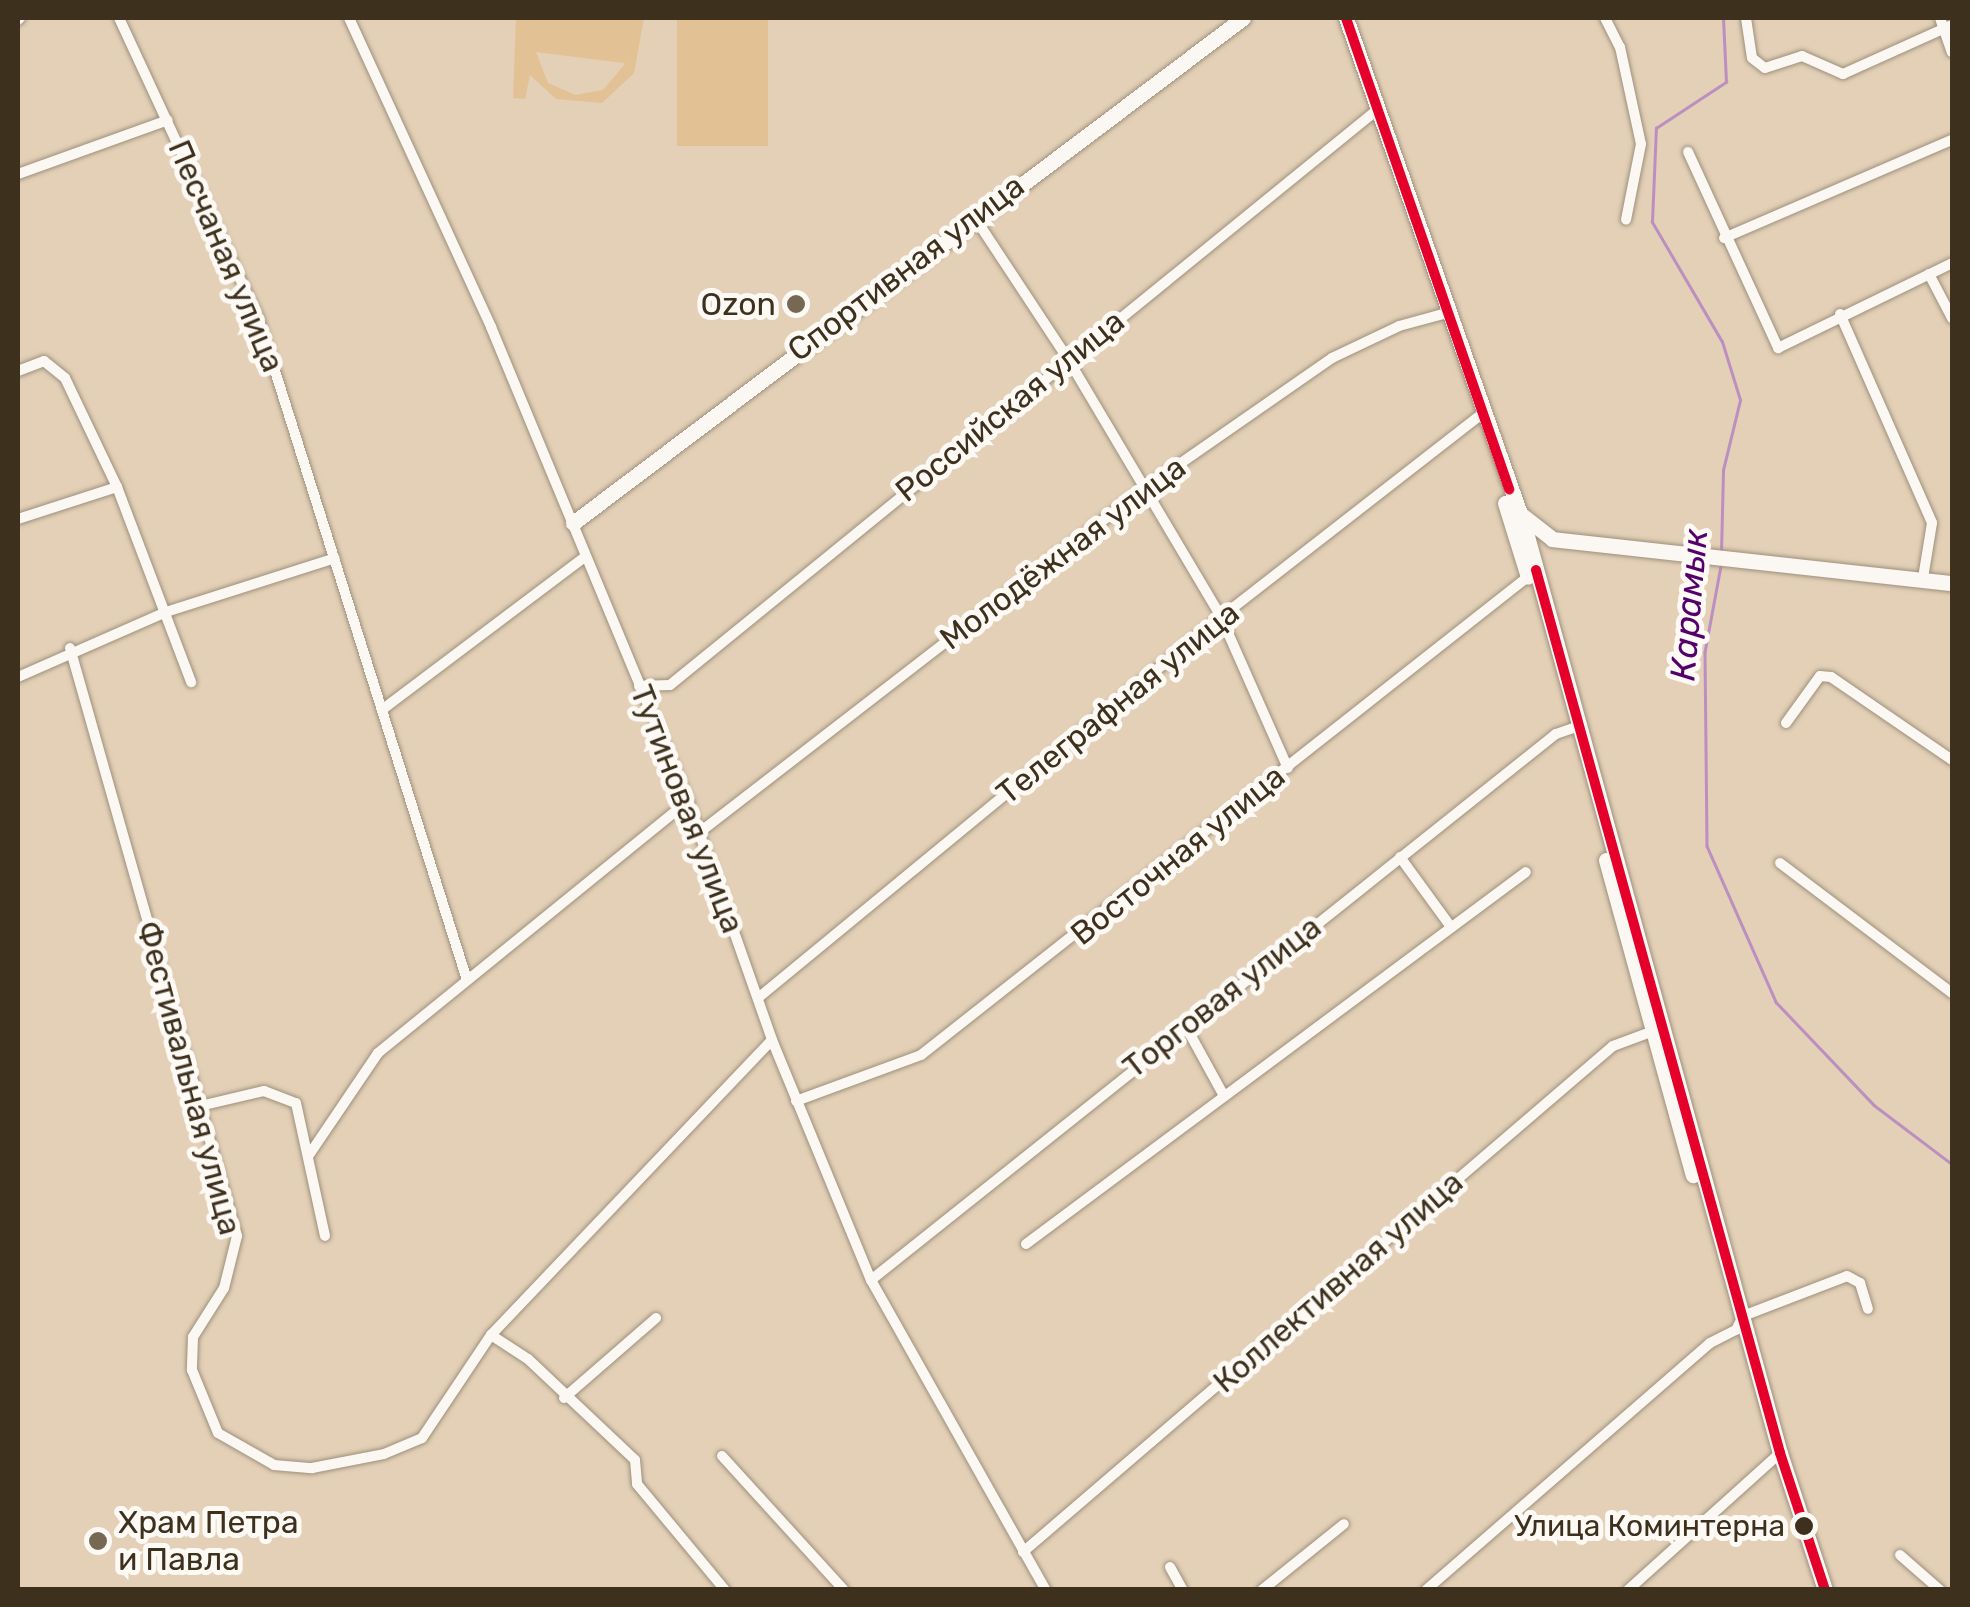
<!DOCTYPE html>
<meta charset="utf-8">
<style>
body{margin:0}
#map{position:relative;width:1970px;height:1607px;overflow:hidden;background:#e3d0b7;font-family:Rubik,sans-serif}
div>[style]{position:absolute}
[style*='--x']{left:calc(var(--x)*1px);top:calc(var(--y)*1px);width:calc(var(--w)*1px);rotate:calc(var(--a)*1deg)}
.green>*{inset:0;background:#e2c194;transform-origin:0 0}
.stream>*{height:2.5px;margin:-1.25px;padding:0 1.25px;transform-origin:1.25px;border-radius:1.25px;background:#bc8fc1}
.roads{filter:drop-shadow(0 0 2px #9e907c) drop-shadow(0 0 2px #9e907c)}
.street>*{height:10px;margin:-5px;padding:0 5px;transform-origin:5px;border-radius:5px;background:#fbf8f4}
.secondary>*{height:15px;margin:-7.5px;padding:0 7.5px;transform-origin:7.5px;border-radius:7.5px;background:#fbf8f4}
.bus-1>*{height:10px;margin:-5px;padding:0 5px;transform-origin:5px;border-radius:5px;background:#e4002b}
.dots>*{width:28px;height:28px;translate:-50% -50%;box-sizing:border-box;border:5px solid #fdf9f5;border-radius:50%}
span{translate:-50% -50%;white-space:nowrap;text-align:center;line-height:1.15;-webkit-text-stroke:10px #fdf9f5;paint-order:stroke}
.bus-label{font-size:30px;color:#3d301d}
.right{translate:-100% -50%;text-align:right}
.street-label{font-size:32px;color:#3d301d}
.poi-label{font-size:32px;color:#3d301d}
.left{translate:0 -50%;text-align:left}
.water-label{font-size:35px;color:#53006d;font-style:italic}
.frame{position:absolute;inset:0;border:20px solid #3d301d;pointer-events:none}
</style>
<div id="map">
<div class="green">
<div style="clip-path:polygon(evenodd,516px 18px,644px 18px,634px 73px,602px 103px,556px 99px,530px 75px,525px 99px,513px 98px,516px 18px,536px 52px,624px 63px,625px 64px,603px 90px,575px 95px,548px 83px,536px 52px)"></div>
<div style="left:677px;top:18px;width:91px;height:128px"></div>
</div>
<div class="stream">
<div style="--x:1721;--y:553;--w:83;--a:-88.6"></div>
<div style="--x:1723;--y:470;--w:72;--a:-76.3"></div>
<div style="--x:1740;--y:400;--w:61;--a:-107.2"></div>
<div style="--x:1722;--y:342;--w:139;--a:-120.3"></div>
<div style="--x:1652;--y:222;--w:94;--a:-87.6"></div>
<div style="--x:1656;--y:128;--w:84;--a:-33.3"></div>
<div style="--x:1726;--y:82;--w:64;--a:-92.7"></div>
<div style="--x:1721;--y:566;--w:87;--a:100.5"></div>
<div style="--x:1705;--y:652;--w:194;--a:89.4"></div>
<div style="--x:1707;--y:846;--w:171;--a:66.1"></div>
<div style="--x:1776;--y:1002;--w:142;--a:46.4"></div>
<div style="--x:1874;--y:1105;--w:98;--a:37.1"></div>
</div>
<div class="roads">
<div class="street">
<div style="--x:119;--y:18;--w:333;--a:65.1"></div>
<div style="--x:259;--y:320;--w:689;--a:72.51"></div>
<div style="--x:349;--y:18;--w:340;--a:65.3"></div>
<div style="--x:491;--y:327;--w:513;--a:67.43"></div>
<div style="--x:688;--y:801;--w:253;--a:70.6"></div>
<div style="--x:772;--y:1040;--w:260;--a:67.6"></div>
<div style="--x:871;--y:1280;--w:356;--a:60.6"></div>
<div style="--x:1605;--y:18;--w:33;--a:63"></div>
<div style="--x:1620;--y:47;--w:99;--a:77.8"></div>
<div style="--x:1641;--y:144;--w:77;--a:101.2"></div>
<div style="--x:1746;--y:18;--w:40;--a:81.5"></div>
<div style="--x:1752;--y:58;--w:16;--a:38"></div>
<div style="--x:1765;--y:68;--w:39;--a:-18"></div>
<div style="--x:1802;--y:56;--w:45;--a:23.7"></div>
<div style="--x:1843;--y:74;--w:120;--a:-24.2"></div>
<div style="--x:1940;--y:18;--w:36;--a:71"></div>
<div style="--x:18;--y:20;--w:3;--a:-45"></div>
<div style="--x:1688;--y:152;--w:216;--a:65.3"></div>
<div style="--x:1778;--y:348;--w:194;--a:-26"></div>
<div style="--x:18;--y:174;--w:159;--a:-19.8"></div>
<div style="--x:975;--y:218;--w:169;--a:56.6"></div>
<div style="--x:1068;--y:359;--w:300;--a:59.3"></div>
<div style="--x:1221;--y:617;--w:165;--a:66.1"></div>
<div style="--x:1724;--y:238;--w:248;--a:-23.3"></div>
<div style="--x:1929;--y:274;--w:50;--a:62.4"></div>
<div style="--x:1840;--y:314;--w:228;--a:66.2"></div>
<div style="--x:1932;--y:523;--w:50;--a:99.3"></div>
<div style="--x:18;--y:371;--w:28;--a:-21"></div>
<div style="--x:44;--y:361;--w:27;--a:39"></div>
<div style="--x:65;--y:378;--w:121;--a:64.5"></div>
<div style="--x:117;--y:487;--w:209;--a:69.2"></div>
<div style="--x:18;--y:519;--w:104;--a:-17.9"></div>
<div style="--x:70;--y:648;--w:611;--a:74.14"></div>
<div style="--x:237;--y:1236;--w:54;--a:104"></div>
<div style="--x:224;--y:1288;--w:58;--a:122.3"></div>
<div style="--x:193;--y:1337;--w:33;--a:92"></div>
<div style="--x:192;--y:1370;--w:68;--a:67.6"></div>
<div style="--x:218;--y:1433;--w:64;--a:29.7"></div>
<div style="--x:274;--y:1465;--w:38;--a:5"></div>
<div style="--x:312;--y:1468;--w:73;--a:-11"></div>
<div style="--x:384;--y:1454;--w:41;--a:-22.8"></div>
<div style="--x:422;--y:1438;--w:124;--a:-56.2"></div>
<div style="--x:491;--y:1335;--w:407;--a:-46.4"></div>
<div style="--x:18;--y:677;--w:162;--a:-23.7"></div>
<div style="--x:166;--y:612;--w:177;--a:-17.7"></div>
<div style="--x:639;--y:686;--w:31;--a:-2"></div>
<div style="--x:670;--y:685;--w:911;--a:-39.12"></div>
<div style="--x:383;--y:709;--w:253;--a:-37"></div>
<div style="--x:1786;--y:723;--w:58;--a:-54.1"></div>
<div style="--x:1820;--y:676;--w:11;--a:5"></div>
<div style="--x:1831;--y:677;--w:147;--a:34.4"></div>
<div style="--x:700;--y:832;--w:562;--a:-37.71"></div>
<div style="--x:1145;--y:488;--w:228;--a:-34.8"></div>
<div style="--x:1332;--y:358;--w:74;--a:-25.5"></div>
<div style="--x:1399;--y:326;--w:50;--a:-15.2"></div>
<div style="--x:1400;--y:857;--w:87;--a:53.9"></div>
<div style="--x:1780;--y:863;--w:216;--a:37.1"></div>
<div style="--x:758;--y:998;--w:600;--a:-39.45"></div>
<div style="--x:1221;--y:617;--w:332;--a:-37.9"></div>
<div style="--x:1185;--y:1025;--w:81;--a:61.2"></div>
<div style="--x:796;--y:1101;--w:133;--a:-20.2"></div>
<div style="--x:921;--y:1055;--w:775;--a:-38.24"></div>
<div style="--x:200;--y:1106;--w:66;--a:-13.2"></div>
<div style="--x:264;--y:1091;--w:34;--a:21"></div>
<div style="--x:296;--y:1103;--w:136;--a:77.7"></div>
<div style="--x:309;--y:1155;--w:123;--a:-55.9"></div>
<div style="--x:378;--y:1053;--w:400;--a:-39.1"></div>
<div style="--x:1026;--y:1244;--w:623;--a:-36.65"></div>
<div style="--x:871;--y:1280;--w:876;--a:-38.56"></div>
<div style="--x:1556;--y:734;--w:24;--a:-19"></div>
<div style="--x:491;--y:1335;--w:44;--a:33"></div>
<div style="--x:528;--y:1359;--w:147;--a:43.3"></div>
<div style="--x:635;--y:1460;--w:24;--a:85"></div>
<div style="--x:637;--y:1484;--w:138;--a:50.3"></div>
<div style="--x:564;--y:1398;--w:122;--a:-41"></div>
<div style="--x:722;--y:1456;--w:181;--a:47.7"></div>
<div style="--x:1023;--y:1552;--w:777;--a:-40.62"></div>
<div style="--x:1613;--y:1046;--w:46;--a:-20.4"></div>
<div style="--x:1900;--y:1555;--w:53;--a:41.2"></div>
<div style="--x:1170;--y:1567;--w:26;--a:61"></div>
<div style="--x:1262;--y:1590;--w:105;--a:-38.8"></div>
<div style="--x:1426;--y:1590;--w:376;--a:-41"></div>
<div style="--x:1710;--y:1343;--w:29;--a:-27"></div>
<div style="--x:1736;--y:1330;--w:16;--a:-63"></div>
<div style="--x:1743;--y:1316;--w:111;--a:-21"></div>
<div style="--x:1847;--y:1276;--w:15;--a:28"></div>
<div style="--x:1860;--y:1283;--w:27;--a:73"></div>
<div style="--x:1628;--y:1590;--w:205;--a:-42"></div>
</div>
<div class="secondary">
<div style="--x:1346;--y:18;--w:537;--a:70.65"></div>
<div style="--x:1524;--y:525;--w:963;--a:74.58"></div>
<div style="--x:1780;--y:1453;--w:144;--a:71.8"></div>
<div style="--x:1505;--y:503;--w:77;--a:72.7"></div>
<div style="--x:1523;--y:516;--w:37;--a:38"></div>
<div style="--x:1552;--y:539;--w:402;--a:6.3"></div>
<div style="--x:573;--y:523;--w:839;--a:-37.01"></div>
<div style="--x:1606;--y:860;--w:327;--a:74.6"></div>
</div>
</div>
<div class="bus-1">
<div style="--x:1346;--y:18;--w:499;--a:70.9"></div>
<div style="--x:1536;--y:570;--w:916;--a:74.55"></div>
<div style="--x:1780;--y:1453;--w:144;--a:71.8"></div>
</div>
<div class="dots">
<div style="left:796px;top:304px;background:#776853"></div>
<div style="left:1804px;top:1526px;background:#3d301d"></div>
<div style="left:98px;top:1541px;background:#776853"></div>
</div>
<div class="bus-label">
<span class="right" style="left:1785px;top:1526px">Улица Коминтерна</span>
</div>
<div class="street-label">
<span style="left:226px;top:256px;rotate:67deg">Песчаная улица</span>
<span style="left:906px;top:268px;rotate:-37deg">Спортивная улица</span>
<span style="left:1010px;top:406px;rotate:-39deg">Российская улица</span>
<span style="left:1063px;top:553px;rotate:-37deg">Молодёжная улица</span>
<span style="left:1118px;top:703px;rotate:-39deg">Телеграфная улица</span>
<span style="left:687px;top:809px;rotate:69deg">Тутиновая улица</span>
<span style="left:1178px;top:855px;rotate:-39deg">Восточная улица</span>
<span style="left:1222px;top:997px;rotate:-38deg">Торговая улица</span>
<span style="left:189px;top:1078px;rotate:75deg">Фестивальная улица</span>
<span style="left:1338px;top:1282px;rotate:-41deg">Коллективная улица</span>
</div>
<div class="poi-label">
<span class="right" style="left:776px;top:304px">Ozon</span>
<span class="left" style="left:118px;top:1541px">Храм Петра<br>и Павла</span>
</div>
<div class="water-label">
<span style="left:1689px;top:605px;rotate:-85deg">Карамык</span>
</div>
<div class="frame"></div>
</div>
